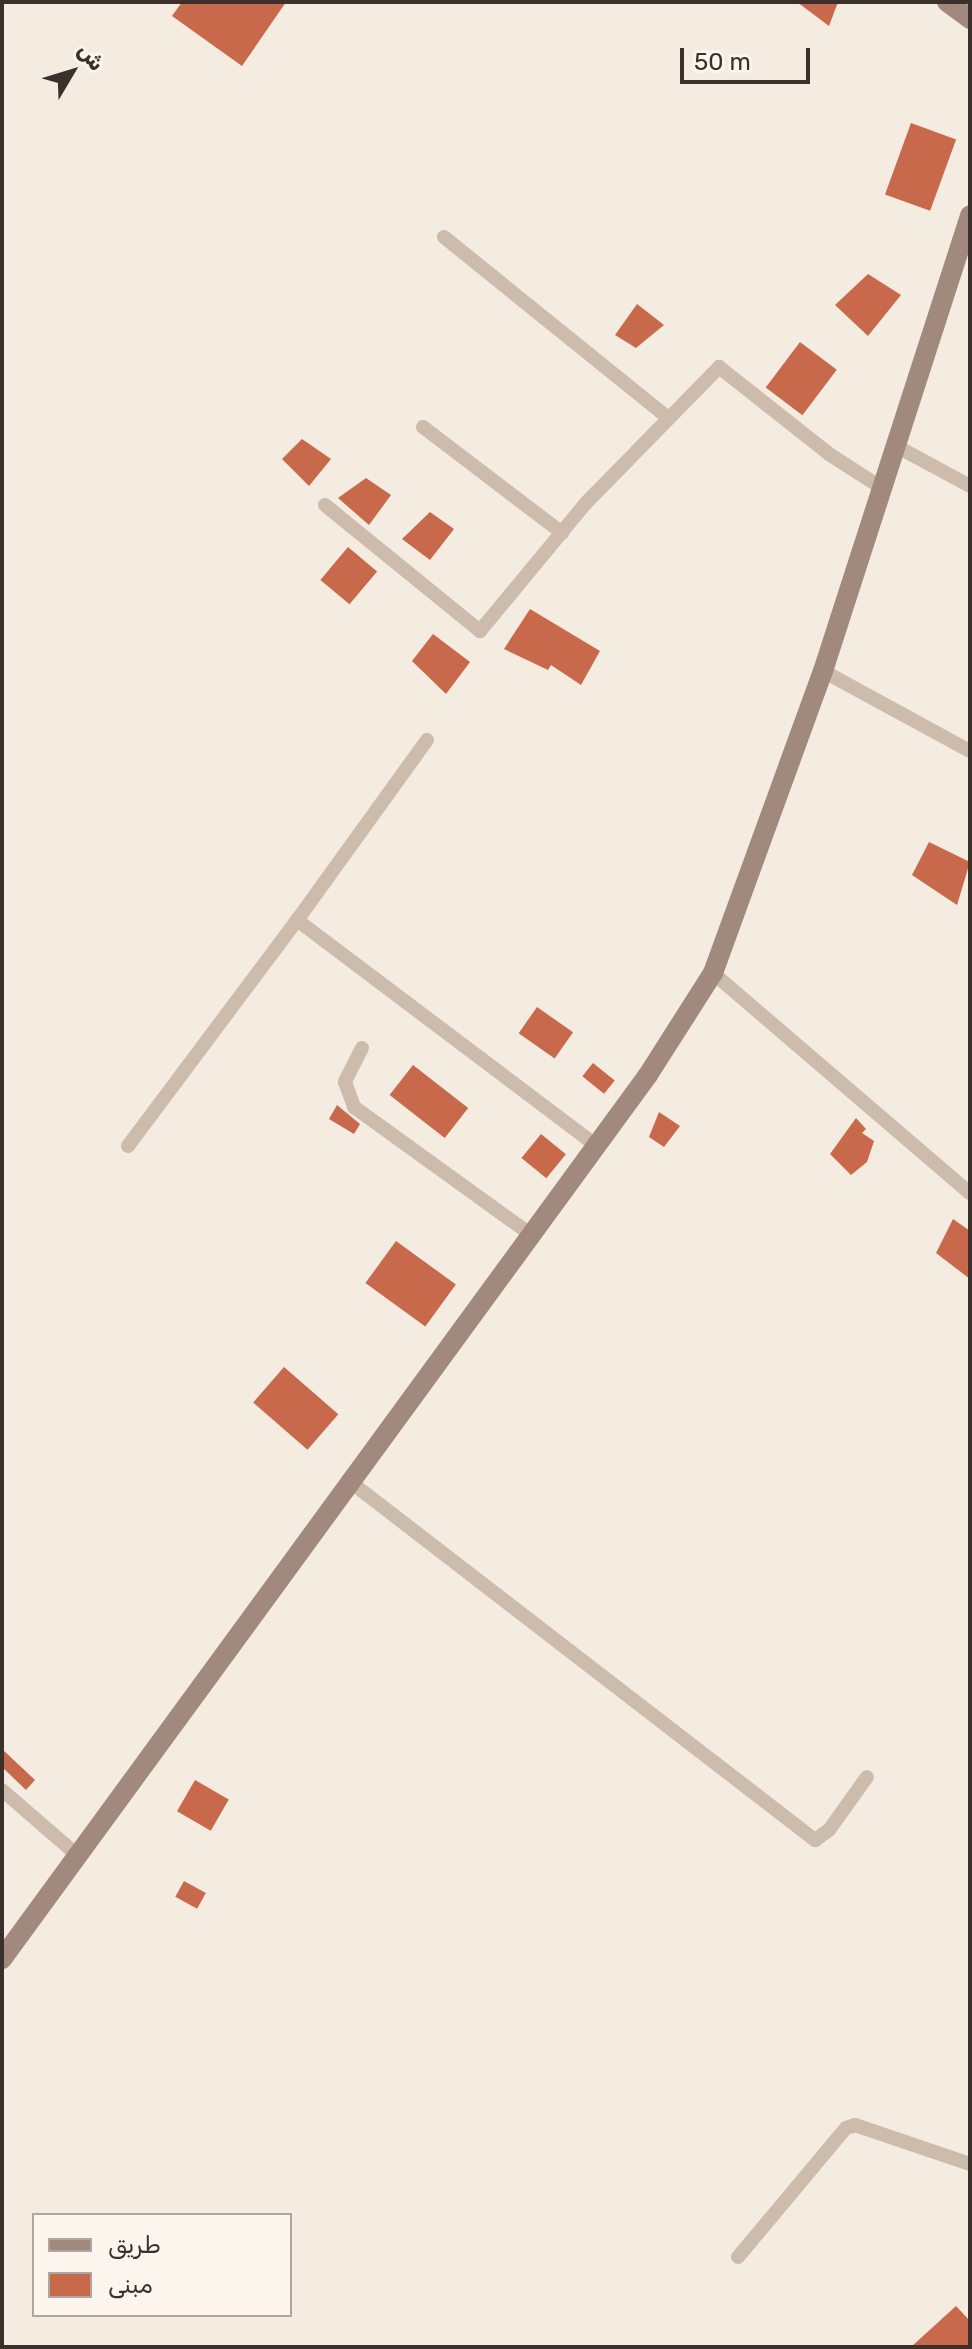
<!DOCTYPE html>
<meta charset="utf-8">
<style>
body{margin:0}
#map{position:relative;width:972px;height:2349px;overflow:hidden;background:#f4ebe1;font-family:Rubik,Vazirmatn,sans-serif}
div>[style]{position:absolute}
[style*='--x']{left:calc(var(--x)*1px);top:calc(var(--y)*1px);width:calc(var(--w)*1px);rotate:calc(var(--a)*1deg)}
.building>*{inset:0;background:#c8694b;transform-origin:0 0}
.street>*{height:14px;margin:-7px;padding:0 7px;transform-origin:7px;border-radius:7px;background:#cdbbac}
.secondary>*{height:20px;margin:-10px;padding:0 10px;transform-origin:10px;border-radius:10px;background:#a18a7d}
span{translate:-50% -50%;white-space:nowrap;text-align:center;line-height:1.15;-webkit-text-stroke:8px #fbf5ee;paint-order:stroke}
.frame{position:absolute;inset:0;border:4px solid #3b302b;pointer-events:none}
.legend{position:absolute;left:32px;top:2213px;width:260px;height:104px;box-sizing:border-box;background:#fbf5ee;border:2px solid #aea6a0;margin:0;padding:10px 14px;list-style:none;font-size:24px;color:#3b302b}
.legend li{display:flex;align-items:center;gap:16px;height:40px}
.legend b{width:40px;border:2px solid #aea6a0}
.north{position:absolute;left:32px;top:32px;width:80px;height:80px;-webkit-text-stroke:6px #fbf5ee;paint-order:stroke;rotate:52deg;font-size:22px;font-weight:700;line-height:32px;text-align:center;color:#3b302b}
.north::after{content:'';display:block;margin:auto;width:28px;height:36px;background:#3b302b;clip-path:polygon(50% 0,100% 100%,50% 72%,0 100%)}
.scale{position:absolute;left:680px;top:48px;width:130px;height:36px;box-sizing:border-box;border:4px solid #3b302b;border-top:0;padding-left:10px;font-size:24px;line-height:28px;white-space:nowrap;color:#3b302b;-webkit-text-stroke:6px #fbf5ee;paint-order:stroke}
</style>
<div id="map">
<div class="building">
<div style="clip-path:polygon(182px 2px,286px 2px,242px 66px,172px 16px)"></div>
<div style="clip-path:polygon(797px 2px,838px 2px,829px 26px)"></div>
<div style="left:911px;top:123px;width:48px;height:76px;rotate:20deg"></div>
<div style="clip-path:polygon(868px 274px,901px 295px,868px 336px,835px 305px)"></div>
<div style="clip-path:polygon(637px 304px,664px 325px,636px 348px,615px 335px)"></div>
<div style="left:800px;top:342px;width:46px;height:57px;rotate:37deg"></div>
<div style="clip-path:polygon(302px 439px,331px 459px,309px 486px,282px 459px)"></div>
<div style="clip-path:polygon(366px 478px,391px 495px,369px 525px,338px 498px)"></div>
<div style="clip-path:polygon(430px 512px,454px 529px,430px 560px,402px 539px)"></div>
<div style="left:348px;top:547px;width:38px;height:43px;rotate:40deg"></div>
<div style="clip-path:polygon(530px 609px,600px 651px,581px 685px,551px 665px,548px 670px,504px 649px)"></div>
<div style="clip-path:polygon(433px 634px,470px 662px,446px 694px,412px 661px)"></div>
<div style="clip-path:polygon(929px 842px,970px 862px,957px 905px,912px 875px)"></div>
<div style="left:537px;top:1007px;width:44px;height:32px;rotate:35deg"></div>
<div style="left:593px;top:1063px;width:28px;height:17px;rotate:39deg"></div>
<div style="left:413px;top:1065px;width:70px;height:38px;rotate:38deg"></div>
<div style="clip-path:polygon(337px 1105px,360px 1124px,354px 1134px,329px 1119px)"></div>
<div style="clip-path:polygon(659px 1112px,680px 1126px,664px 1147px,649px 1137px)"></div>
<div style="clip-path:polygon(856px 1118px,866px 1129px,862px 1133px,874px 1141px,867px 1162px,851px 1175px,830px 1154px)"></div>
<div style="left:541px;top:1134px;width:32px;height:31px;rotate:39deg"></div>
<div style="clip-path:polygon(953px 1219px,970px 1231px,970px 1279px,936px 1253px)"></div>
<div style="left:396px;top:1241px;width:74px;height:52px;rotate:36deg"></div>
<div style="left:284px;top:1367px;width:72px;height:47px;rotate:41deg"></div>
<div style="clip-path:polygon(2px 1749px,35px 1780px,26px 1790px,2px 1767px)"></div>
<div style="left:195px;top:1780px;width:39px;height:36px;rotate:30deg"></div>
<div style="left:184px;top:1881px;width:25px;height:18px;rotate:29deg"></div>
<div style="clip-path:polygon(956px 2306px,970px 2321px,970px 2347px,911px 2347px)"></div>
</div>
<div class="street">
<div style="--x:444;--y:237;--w:288;--a:38.9"></div>
<div style="--x:423;--y:427;--w:175;--a:37.3"></div>
<div style="--x:896;--y:446;--w:84;--a:28.4"></div>
<div style="--x:325;--y:505;--w:200;--a:39.1"></div>
<div style="--x:480;--y:631;--w:165;--a:-50.4"></div>
<div style="--x:585;--y:504;--w:192;--a:-45.6"></div>
<div style="--x:719;--y:367;--w:140;--a:38.3"></div>
<div style="--x:829;--y:454;--w:63;--a:32.7"></div>
<div style="--x:823;--y:671;--w:167;--a:28.6"></div>
<div style="--x:427;--y:740;--w:222;--a:125.8"></div>
<div style="--x:297;--y:920;--w:374;--a:37"></div>
<div style="--x:713;--y:973;--w:338;--a:40.6"></div>
<div style="--x:362;--y:1048;--w:38;--a:117"></div>
<div style="--x:345;--y:1082;--w:27;--a:70"></div>
<div style="--x:354;--y:1107;--w:217;--a:35.8"></div>
<div style="--x:128;--y:1146;--w:282;--a:-53.2"></div>
<div style="--x:348;--y:1480;--w:590;--a:37.63"></div>
<div style="--x:815;--y:1840;--w:17;--a:-36"></div>
<div style="--x:829;--y:1830;--w:65;--a:-54.4"></div>
<div style="--x:2;--y:1790;--w:99;--a:40.9"></div>
<div style="--x:738;--y:2257;--w:168;--a:-50.1"></div>
<div style="--x:846;--y:2128;--w:9;--a:-18"></div>
<div style="--x:855;--y:2125;--w:121;--a:18.7"></div>
</div>
<div class="secondary">
<div style="--x:947;--y:2;--w:29;--a:36"></div>
<div style="--x:2;--y:1959;--w:1095;--a:-53.84"></div>
<div style="--x:648;--y:1075;--w:121;--a:-57.5"></div>
<div style="--x:713;--y:973;--w:321;--a:-70"></div>
<div style="--x:823;--y:671;--w:479;--a:-72.1"></div>
</div>
<div class="frame"></div>
<ul class="legend">
<li><b style="height:10px;background:#a18a7d"></b>طريق</li>
<li><b style="height:22px;background:#c8694b"></b>مبنى</li>
</ul>
<div class="north">ش</div>
<div class="scale">50 m</div>
</div>
